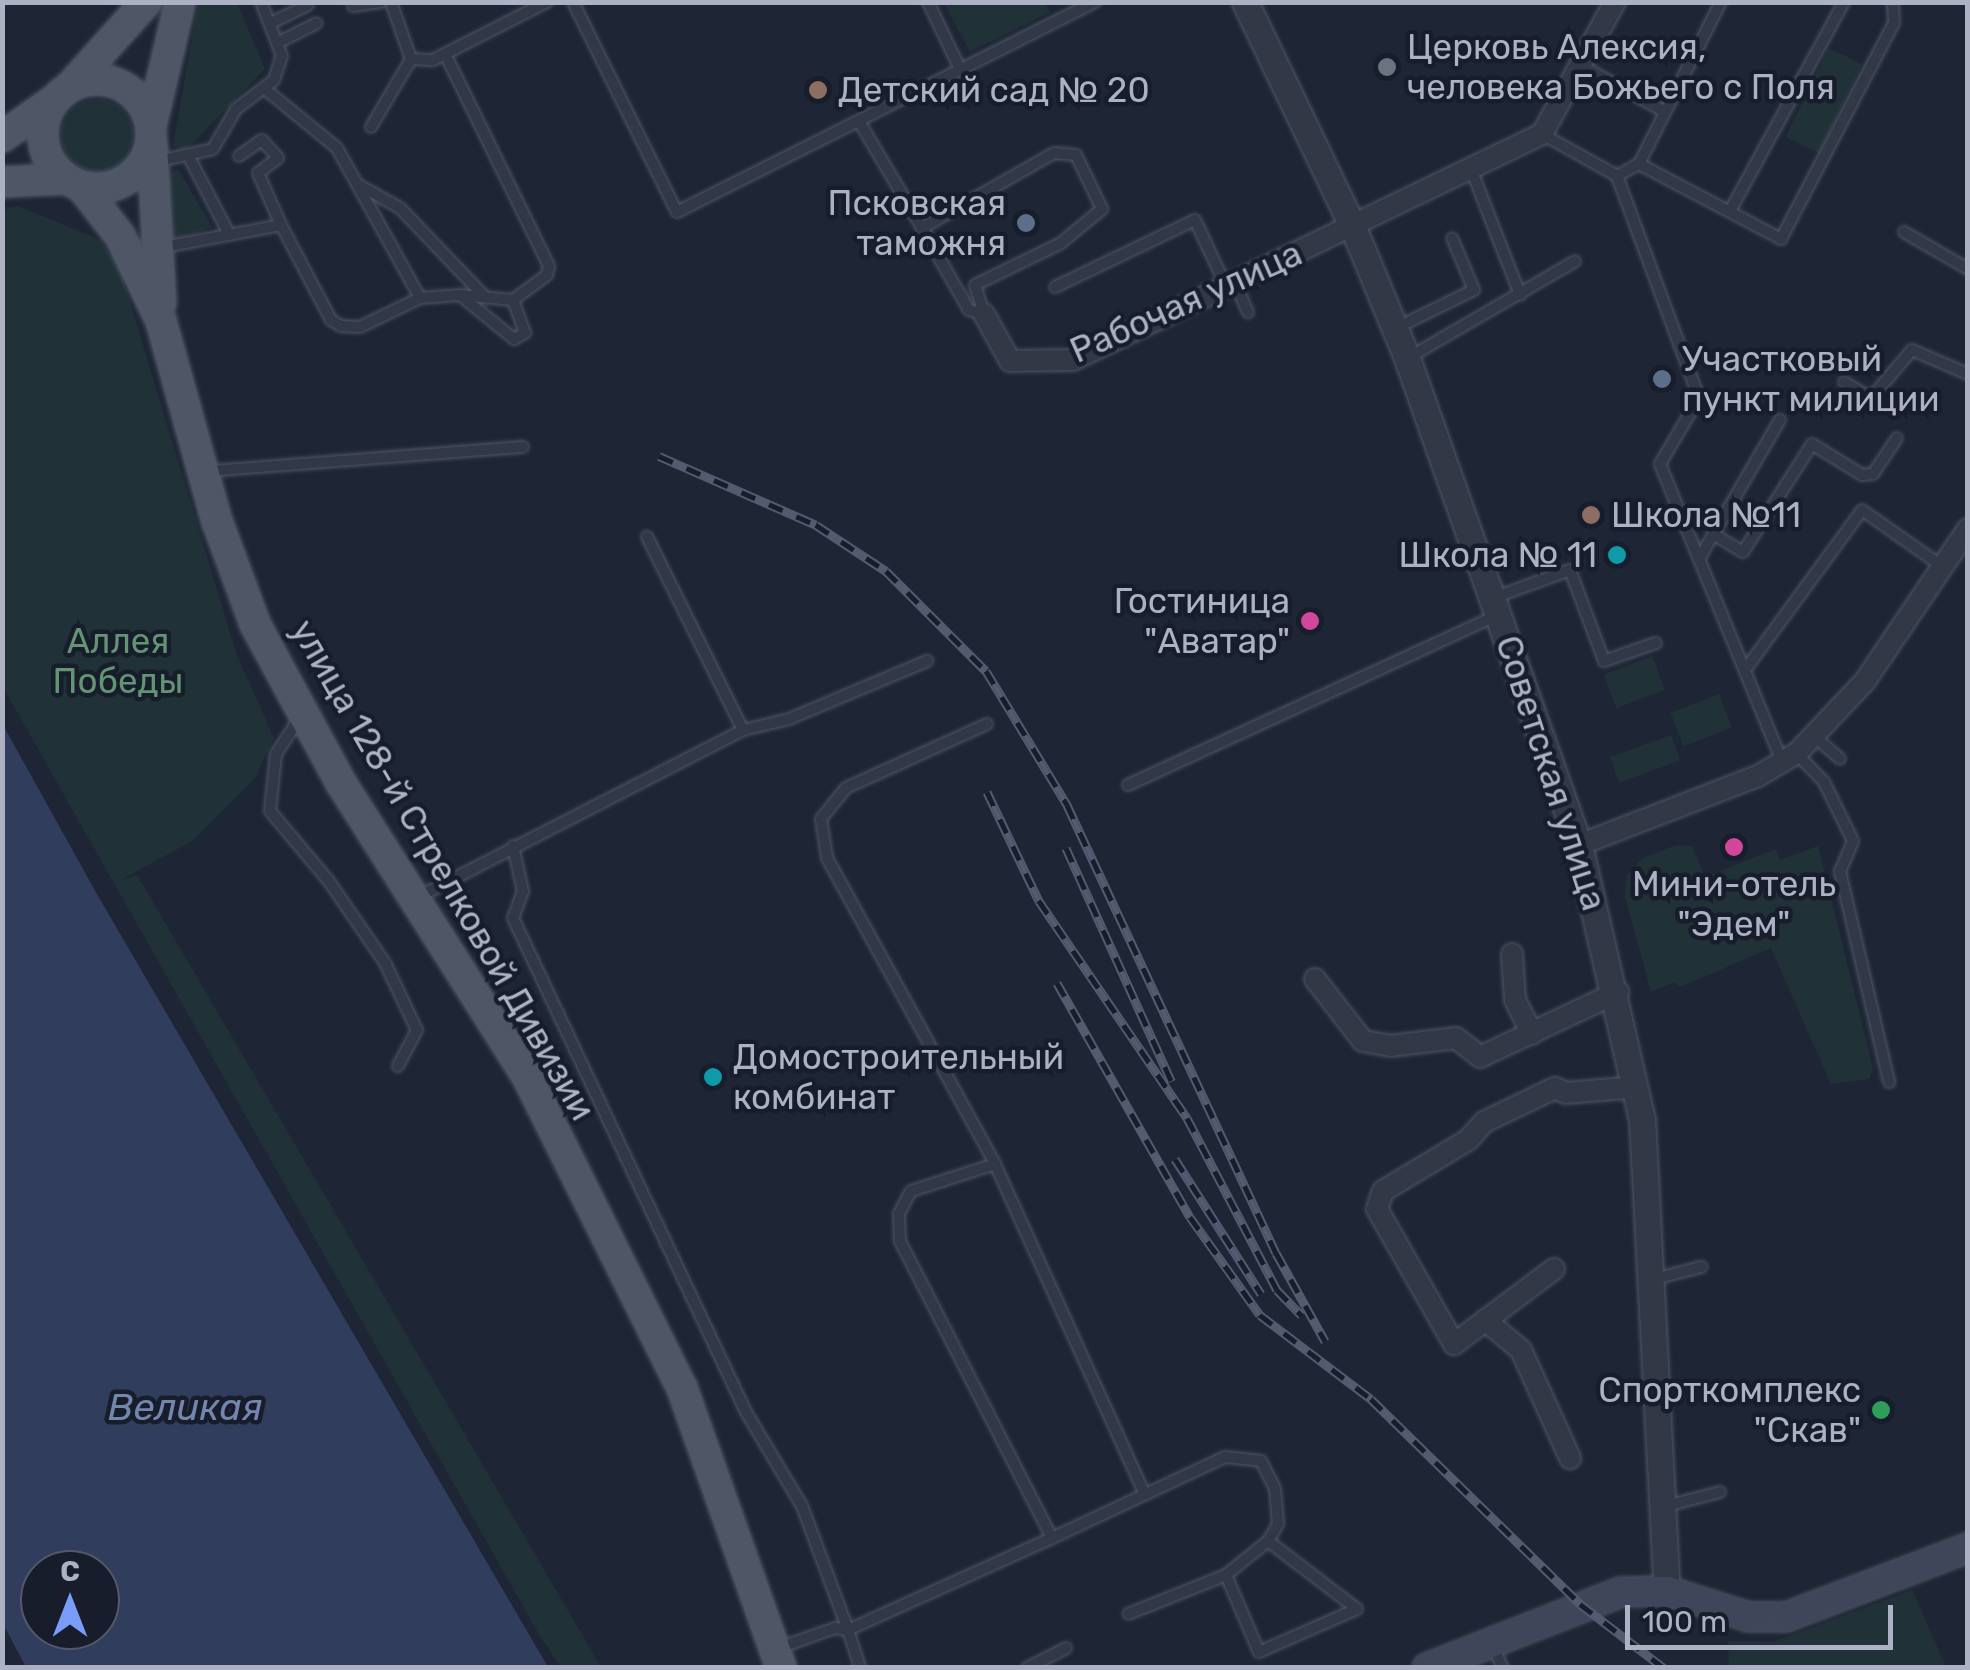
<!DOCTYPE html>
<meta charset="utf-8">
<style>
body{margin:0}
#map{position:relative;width:1970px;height:1670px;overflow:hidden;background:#1e2636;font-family:Rubik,sans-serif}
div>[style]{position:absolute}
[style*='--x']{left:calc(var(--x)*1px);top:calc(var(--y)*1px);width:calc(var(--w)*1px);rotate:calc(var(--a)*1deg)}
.green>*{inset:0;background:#203237;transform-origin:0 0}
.round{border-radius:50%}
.water>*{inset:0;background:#303d5c}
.roads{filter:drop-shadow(0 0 2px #4f5565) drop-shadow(0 0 2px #4f5565)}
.service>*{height:10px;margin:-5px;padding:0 5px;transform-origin:5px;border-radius:5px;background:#323846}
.minor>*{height:20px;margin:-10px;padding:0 10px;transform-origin:10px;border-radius:10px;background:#323846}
.tertiary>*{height:25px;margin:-12.5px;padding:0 12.5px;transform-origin:12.5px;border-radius:12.5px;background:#323846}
.secondary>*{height:28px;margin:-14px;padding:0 14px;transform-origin:14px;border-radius:14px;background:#404659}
.primary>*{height:30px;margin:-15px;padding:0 15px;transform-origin:15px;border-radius:15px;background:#4f5767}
.primary>.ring{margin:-15px;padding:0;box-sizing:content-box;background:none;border:30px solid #4f5767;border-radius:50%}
.rail>*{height:9px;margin-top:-4.5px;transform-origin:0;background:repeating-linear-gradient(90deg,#181d2b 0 15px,#535b6e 0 30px);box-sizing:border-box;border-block:2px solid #535b6e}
.dots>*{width:28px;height:28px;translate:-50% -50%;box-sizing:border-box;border:5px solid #181d2b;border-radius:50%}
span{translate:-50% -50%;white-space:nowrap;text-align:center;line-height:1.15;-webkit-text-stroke:9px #181d2b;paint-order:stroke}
.poi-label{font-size:35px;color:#acb2c4}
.left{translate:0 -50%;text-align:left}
.right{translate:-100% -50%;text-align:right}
.street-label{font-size:35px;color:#acb2c4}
.park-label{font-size:35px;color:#639474}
.water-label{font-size:38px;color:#7386ad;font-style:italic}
.frame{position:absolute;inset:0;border:5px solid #acb2c4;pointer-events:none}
.north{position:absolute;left:20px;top:1550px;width:100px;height:100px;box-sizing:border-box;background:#181d2b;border:2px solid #535968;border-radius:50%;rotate:0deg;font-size:28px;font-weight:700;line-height:40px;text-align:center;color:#acb2c4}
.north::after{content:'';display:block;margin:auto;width:35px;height:45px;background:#7a9dfa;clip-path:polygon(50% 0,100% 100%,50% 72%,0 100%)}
.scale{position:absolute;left:1625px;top:1605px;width:268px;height:45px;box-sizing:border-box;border:5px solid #acb2c4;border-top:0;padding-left:12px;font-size:30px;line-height:35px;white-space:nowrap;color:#acb2c4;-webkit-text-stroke:8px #181d2b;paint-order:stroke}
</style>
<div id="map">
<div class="green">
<div style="clip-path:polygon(198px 3px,237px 3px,265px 69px,184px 152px,173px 146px)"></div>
<div style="clip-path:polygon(944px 3px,1045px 3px,1050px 12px,970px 52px)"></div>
<div style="left:1829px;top:48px;width:37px;height:99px;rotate:26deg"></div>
<div class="round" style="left:61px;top:99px;width:72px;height:72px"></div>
<div style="clip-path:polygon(178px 169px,212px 227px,179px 240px,169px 234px,166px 176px)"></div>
<div style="clip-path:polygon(18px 206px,100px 240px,121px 272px,237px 656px,274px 738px,255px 778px,192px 841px,119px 881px,137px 875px,601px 1667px,561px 1667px,540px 1636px,3px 687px,2px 210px)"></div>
<div style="left:1652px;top:656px;width:36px;height:52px;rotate:69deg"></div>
<div style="left:1719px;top:694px;width:36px;height:52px;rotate:69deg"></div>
<div style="left:1671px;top:735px;width:27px;height:65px;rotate:70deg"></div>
<div style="clip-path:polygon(1676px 845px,1692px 846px,1705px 877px,1776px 849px,1780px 860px,1818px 846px,1873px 1068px,1869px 1079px,1831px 1084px,1771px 948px,1680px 987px,1674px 982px,1651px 992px,1625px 896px,1626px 876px,1643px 858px)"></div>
<div style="clip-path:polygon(1912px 1590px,1946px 1667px,1729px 1667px,1728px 1641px,1773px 1642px)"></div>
</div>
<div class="water">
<div style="clip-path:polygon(evenodd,3px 725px,98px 896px,548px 1667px,26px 1667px,2px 1622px,3px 725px,40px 1570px,100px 1570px,100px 1630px,40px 1630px,40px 1570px)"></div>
</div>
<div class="roads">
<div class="service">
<div style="--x:391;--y:2;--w:60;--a:70.7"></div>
<div style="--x:411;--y:59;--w:22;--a:3"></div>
<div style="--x:433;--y:60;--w:128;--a:-27"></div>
<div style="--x:573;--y:2;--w:234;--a:63.7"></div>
<div style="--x:677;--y:212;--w:468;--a:-26.7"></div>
<div style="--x:928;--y:2;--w:76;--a:64.4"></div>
<div style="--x:353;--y:6;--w:28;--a:-8"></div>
<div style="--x:271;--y:23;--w:41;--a:-25.9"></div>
<div style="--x:279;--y:42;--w:42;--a:-26.6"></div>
<div style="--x:1580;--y:65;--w:97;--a:28.9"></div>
<div style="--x:265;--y:89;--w:93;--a:39.3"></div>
<div style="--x:337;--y:148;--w:171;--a:61"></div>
<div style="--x:420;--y:298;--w:40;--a:-4.3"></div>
<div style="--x:460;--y:295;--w:70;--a:39.2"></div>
<div style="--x:514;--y:339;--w:13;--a:-29"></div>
<div style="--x:525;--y:333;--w:35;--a:-110"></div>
<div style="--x:513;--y:300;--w:42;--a:-36.3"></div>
<div style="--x:547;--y:275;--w:9;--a:-77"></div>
<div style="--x:549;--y:266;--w:236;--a:-116.1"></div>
<div style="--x:860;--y:123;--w:122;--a:59.4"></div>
<div style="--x:922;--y:228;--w:76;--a:60.1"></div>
<div style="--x:960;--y:294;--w:18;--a:61"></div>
<div style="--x:969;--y:310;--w:16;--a:15"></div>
<div style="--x:984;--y:314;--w:30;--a:-107"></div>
<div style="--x:975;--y:285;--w:96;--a:-26"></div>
<div style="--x:1061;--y:243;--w:53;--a:-39.7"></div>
<div style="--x:1102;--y:209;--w:60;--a:-115.7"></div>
<div style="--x:1076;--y:155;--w:22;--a:-175"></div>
<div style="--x:1054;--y:153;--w:152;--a:150.4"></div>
<div style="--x:371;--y:127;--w:79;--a:-59.5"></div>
<div style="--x:1542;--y:134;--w:86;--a:29.2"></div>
<div style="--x:1617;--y:176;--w:237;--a:69.7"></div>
<div style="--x:1699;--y:398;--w:77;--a:120.6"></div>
<div style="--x:1660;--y:464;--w:321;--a:67.7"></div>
<div style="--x:239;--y:156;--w:28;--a:-35"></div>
<div style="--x:262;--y:140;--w:24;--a:48"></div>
<div style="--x:278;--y:158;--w:25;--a:143"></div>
<div style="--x:258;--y:173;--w:57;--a:66.1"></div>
<div style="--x:190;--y:159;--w:85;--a:62.5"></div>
<div style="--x:154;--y:162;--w:60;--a:-12.4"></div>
<div style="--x:213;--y:149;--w:46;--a:-60.1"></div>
<div style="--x:236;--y:109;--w:48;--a:-37.3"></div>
<div style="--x:274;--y:80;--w:25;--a:-72"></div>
<div style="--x:282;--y:56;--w:58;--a:-111.3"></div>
<div style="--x:1639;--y:164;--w:161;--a:27.8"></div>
<div style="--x:1781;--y:239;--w:244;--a:-62.4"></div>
<div style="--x:1894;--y:23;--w:21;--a:-93"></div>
<div style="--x:1471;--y:169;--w:135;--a:68.7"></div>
<div style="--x:1617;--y:176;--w:25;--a:-29"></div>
<div style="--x:1639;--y:164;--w:182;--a:-63.2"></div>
<div style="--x:357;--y:184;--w:49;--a:29.2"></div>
<div style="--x:400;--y:208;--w:123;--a:46.3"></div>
<div style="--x:1730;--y:211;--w:238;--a:-61.4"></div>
<div style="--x:1904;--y:232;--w:74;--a:30"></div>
<div style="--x:164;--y:247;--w:119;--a:-10.6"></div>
<div style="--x:281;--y:225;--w:107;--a:62.2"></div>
<div style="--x:331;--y:320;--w:12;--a:31"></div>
<div style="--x:341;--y:326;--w:19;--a:3"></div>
<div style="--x:360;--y:327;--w:67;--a:-25.8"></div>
<div style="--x:1235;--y:282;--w:33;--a:67"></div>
<div style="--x:1055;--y:287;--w:155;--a:-25.6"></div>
<div style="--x:1195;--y:220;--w:73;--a:64.8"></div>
<div style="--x:460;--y:295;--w:53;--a:5.4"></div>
<div style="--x:1396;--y:328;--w:87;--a:-26"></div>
<div style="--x:1474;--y:290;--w:56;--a:-112.9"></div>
<div style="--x:1408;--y:358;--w:193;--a:-30.1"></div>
<div style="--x:1844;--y:382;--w:31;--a:31"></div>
<div style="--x:1879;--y:404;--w:10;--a:-143"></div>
<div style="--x:1871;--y:398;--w:63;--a:-49.5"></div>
<div style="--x:1912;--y:350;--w:61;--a:23.2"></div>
<div style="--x:209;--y:471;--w:315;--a:-4.4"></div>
<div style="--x:1713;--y:534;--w:35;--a:31"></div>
<div style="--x:1743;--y:552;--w:128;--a:-57.4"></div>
<div style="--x:1812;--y:444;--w:59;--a:31.8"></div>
<div style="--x:1862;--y:475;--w:11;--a:-5"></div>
<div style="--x:1873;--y:474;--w:43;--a:-56.3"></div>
<div style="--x:1699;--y:559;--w:161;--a:-59.8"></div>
<div style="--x:1493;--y:598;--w:82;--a:-20"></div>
<div style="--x:1570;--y:570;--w:97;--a:69.5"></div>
<div style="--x:1604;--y:661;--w:55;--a:-19.1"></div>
<div style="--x:1745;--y:670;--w:198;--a:-53.8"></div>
<div style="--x:1862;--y:510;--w:99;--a:35.1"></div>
<div style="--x:299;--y:719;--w:42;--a:123.3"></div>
<div style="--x:276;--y:754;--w:57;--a:96"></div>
<div style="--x:270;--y:811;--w:90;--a:50"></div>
<div style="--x:328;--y:880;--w:101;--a:55.5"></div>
<div style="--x:385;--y:963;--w:74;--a:64.5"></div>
<div style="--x:417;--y:1030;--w:41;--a:117.8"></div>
<div style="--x:987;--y:724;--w:155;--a:155.6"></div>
<div style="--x:846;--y:788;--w:40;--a:129"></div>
<div style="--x:821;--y:819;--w:39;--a:81"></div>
<div style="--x:827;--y:858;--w:349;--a:61.2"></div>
<div style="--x:995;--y:1164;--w:362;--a:65.6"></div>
<div style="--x:743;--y:730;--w:47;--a:-13.4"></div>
<div style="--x:789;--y:719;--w:150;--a:-22.8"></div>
<div style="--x:1815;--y:737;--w:33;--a:41"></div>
<div style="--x:1797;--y:754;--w:39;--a:46"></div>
<div style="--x:1824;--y:782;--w:66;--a:63.8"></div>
<div style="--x:1853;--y:841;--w:33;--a:113"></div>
<div style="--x:1840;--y:871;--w:217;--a:76.9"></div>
<div style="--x:1128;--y:785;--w:406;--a:-24.7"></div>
<div style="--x:513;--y:846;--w:46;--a:77.5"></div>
<div style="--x:523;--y:891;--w:29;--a:110"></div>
<div style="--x:513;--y:918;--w:546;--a:64.75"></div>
<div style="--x:746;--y:1412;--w:109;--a:59.2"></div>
<div style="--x:802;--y:1506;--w:132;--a:69.6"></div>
<div style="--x:848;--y:1630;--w:224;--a:-24.3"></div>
<div style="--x:420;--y:896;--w:363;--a:-27.2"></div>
<div style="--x:743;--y:730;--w:216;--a:-116.4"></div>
<div style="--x:995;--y:1164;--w:88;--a:162.2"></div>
<div style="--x:911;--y:1191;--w:26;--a:118"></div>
<div style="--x:899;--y:1214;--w:27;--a:88"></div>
<div style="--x:900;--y:1241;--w:334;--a:62.9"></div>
<div style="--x:1052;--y:1538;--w:191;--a:-25.1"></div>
<div style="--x:1225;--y:1457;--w:36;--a:6"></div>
<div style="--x:1261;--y:1461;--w:31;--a:63"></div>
<div style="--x:1275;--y:1489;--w:35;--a:85"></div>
<div style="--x:1278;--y:1524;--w:20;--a:120"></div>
<div style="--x:1268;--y:1541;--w:54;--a:141"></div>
<div style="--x:1226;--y:1575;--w:105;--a:158.3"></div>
<div style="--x:1654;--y:1279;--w:49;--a:-14.3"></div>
<div style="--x:1662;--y:1507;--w:60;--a:-14.5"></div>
<div style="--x:1226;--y:1575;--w:84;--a:66.8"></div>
<div style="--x:1259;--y:1652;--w:107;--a:-23.7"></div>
<div style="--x:1357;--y:1609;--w:112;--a:-142.6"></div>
<div style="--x:1493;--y:1646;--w:24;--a:66"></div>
<div style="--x:776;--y:1649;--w:63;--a:-19.6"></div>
<div style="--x:835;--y:1628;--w:13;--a:9"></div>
<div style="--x:848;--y:1630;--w:40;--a:72"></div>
<div style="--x:1027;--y:1668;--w:44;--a:-27.1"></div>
</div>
<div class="minor">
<div style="--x:984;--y:314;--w:54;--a:61"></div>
<div style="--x:1010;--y:361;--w:63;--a:-0.9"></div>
<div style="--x:1073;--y:360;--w:521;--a:-25.73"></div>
<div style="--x:1542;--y:134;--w:151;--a:-61.1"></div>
<div style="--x:1579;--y:845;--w:192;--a:-21.1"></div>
<div style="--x:1758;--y:776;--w:45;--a:-30.5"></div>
<div style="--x:1797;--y:753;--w:99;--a:-46.6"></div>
<div style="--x:1865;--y:681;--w:184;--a:-55.9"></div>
<div style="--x:1512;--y:954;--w:46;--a:86.3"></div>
<div style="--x:1515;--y:1000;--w:38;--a:63"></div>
<div style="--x:1315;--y:979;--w:78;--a:52.3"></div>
<div style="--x:1363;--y:1041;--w:27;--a:10"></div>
<div style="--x:1390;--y:1046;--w:66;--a:-6.9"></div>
<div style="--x:1456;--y:1038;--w:31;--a:38"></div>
<div style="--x:1480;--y:1057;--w:153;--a:-25.2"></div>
<div style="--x:1554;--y:1269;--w:125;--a:143.1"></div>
<div style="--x:1454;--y:1344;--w:155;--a:-119.7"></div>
<div style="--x:1377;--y:1209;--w:19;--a:-72"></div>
<div style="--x:1383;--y:1191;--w:99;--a:-31"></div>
<div style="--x:1468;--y:1140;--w:24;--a:-48"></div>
<div style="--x:1484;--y:1122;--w:79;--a:-25.6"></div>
<div style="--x:1555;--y:1088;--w:12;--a:24"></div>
<div style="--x:1566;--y:1093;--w:71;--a:-4.8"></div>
<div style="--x:1485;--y:1320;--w:47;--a:39.8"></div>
<div style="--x:1521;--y:1350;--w:119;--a:65.6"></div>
</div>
<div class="tertiary">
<div style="--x:1245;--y:2;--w:247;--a:64.4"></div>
<div style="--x:1352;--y:225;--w:144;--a:67.5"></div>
<div style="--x:1407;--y:358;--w:516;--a:70.55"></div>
<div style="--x:1579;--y:845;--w:281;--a:77.1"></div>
<div style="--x:1642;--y:1119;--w:473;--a:87"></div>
</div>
<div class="secondary">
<div style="--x:1427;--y:1668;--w:208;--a:-21.4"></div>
<div style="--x:1621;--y:1592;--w:46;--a:-1.2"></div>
<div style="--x:1667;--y:1591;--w:86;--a:17.6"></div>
<div style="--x:1749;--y:1617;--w:37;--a:0"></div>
<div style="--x:1786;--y:1617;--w:195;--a:-20.8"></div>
</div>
<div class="primary">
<div class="ring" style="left:43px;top:80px;width:78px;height:78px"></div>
<div style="--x:70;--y:87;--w:114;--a:-48.2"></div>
<div style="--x:151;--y:126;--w:127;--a:-76.8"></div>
<div style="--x:2;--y:137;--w:64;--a:-35.4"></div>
<div style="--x:152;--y:144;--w:159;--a:86.8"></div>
<div style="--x:2;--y:182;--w:63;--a:-2.7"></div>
<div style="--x:82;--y:187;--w:62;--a:52.2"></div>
<div style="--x:120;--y:236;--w:94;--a:64.2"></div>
<div style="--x:161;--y:321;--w:208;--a:74.4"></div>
<div style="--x:217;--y:521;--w:110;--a:69.7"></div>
<div style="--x:255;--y:624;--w:181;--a:61.6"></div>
<div style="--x:341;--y:783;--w:345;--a:57.6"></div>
<div style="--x:526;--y:1074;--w:351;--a:63.6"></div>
<div style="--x:682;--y:1388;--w:297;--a:70.5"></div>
</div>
</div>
<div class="rail">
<div style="--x:659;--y:456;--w:171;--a:23.7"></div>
<div style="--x:816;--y:525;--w:84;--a:33.3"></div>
<div style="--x:886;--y:571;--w:141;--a:45"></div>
<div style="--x:986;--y:671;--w:157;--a:58.8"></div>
<div style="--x:1067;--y:805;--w:494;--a:65"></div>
<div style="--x:1276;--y:1253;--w:101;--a:60.9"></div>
<div style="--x:987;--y:792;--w:121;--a:64.5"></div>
<div style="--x:1039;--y:901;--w:263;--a:55.7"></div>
<div style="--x:1187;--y:1118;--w:194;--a:62.4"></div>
<div style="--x:1277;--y:1290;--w:35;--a:46"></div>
<div style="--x:1066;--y:848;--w:256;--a:65.7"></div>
<div style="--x:1057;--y:983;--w:269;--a:60.4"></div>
<div style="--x:1190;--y:1217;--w:120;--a:54.5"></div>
<div style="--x:1260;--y:1315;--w:139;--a:37.1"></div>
<div style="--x:1371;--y:1399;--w:293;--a:44.4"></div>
<div style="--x:1580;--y:1604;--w:106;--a:37.3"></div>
<div style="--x:1175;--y:1159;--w:160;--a:57.5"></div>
</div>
<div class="dots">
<div style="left:1387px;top:67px;background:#6b7280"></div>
<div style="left:818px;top:90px;background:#8d6e63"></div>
<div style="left:1026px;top:223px;background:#5c6f8a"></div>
<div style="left:1662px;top:379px;background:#5c6f8a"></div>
<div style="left:1591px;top:515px;background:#8d6e63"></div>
<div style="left:1617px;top:555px;background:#0f9aa8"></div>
<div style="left:1310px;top:621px;background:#d1479c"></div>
<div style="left:1734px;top:847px;background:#d1479c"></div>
<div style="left:713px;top:1077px;background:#0f9aa8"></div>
<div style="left:1881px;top:1410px;background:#2e9e5b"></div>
</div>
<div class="poi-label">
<span class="left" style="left:1407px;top:67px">Церковь Алексия,<br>человека Божьего с Поля</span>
<span class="left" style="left:838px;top:90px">Детский сад № 20</span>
<span class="right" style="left:1006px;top:223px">Псковская<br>таможня</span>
<span class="left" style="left:1682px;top:379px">Участковый<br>пункт милиции</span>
<span class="left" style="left:1611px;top:515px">Школа №11</span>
<span class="right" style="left:1597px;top:555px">Школа № 11</span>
<span class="right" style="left:1290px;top:621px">Гостиница<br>"Аватар"</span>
<span style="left:1734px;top:904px">Мини-отель<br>"Эдем"</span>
<span class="left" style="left:733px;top:1077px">Домостроительный<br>комбинат</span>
<span class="right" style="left:1861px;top:1410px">Спорткомплекс<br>"Скав"</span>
</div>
<div class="street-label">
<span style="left:1186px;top:302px;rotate:-24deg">Рабочая улица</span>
<span style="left:1551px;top:773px;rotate:72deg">Советская улица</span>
<span style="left:443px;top:870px;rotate:60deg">улица 128-й Стрелковой Дивизии</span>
</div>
<div class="park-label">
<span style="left:118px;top:661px">Аллея<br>Победы</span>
</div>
<div class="water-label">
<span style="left:185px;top:1408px">Великая</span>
</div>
<div class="frame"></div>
<div class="north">С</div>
<div class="scale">100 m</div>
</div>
